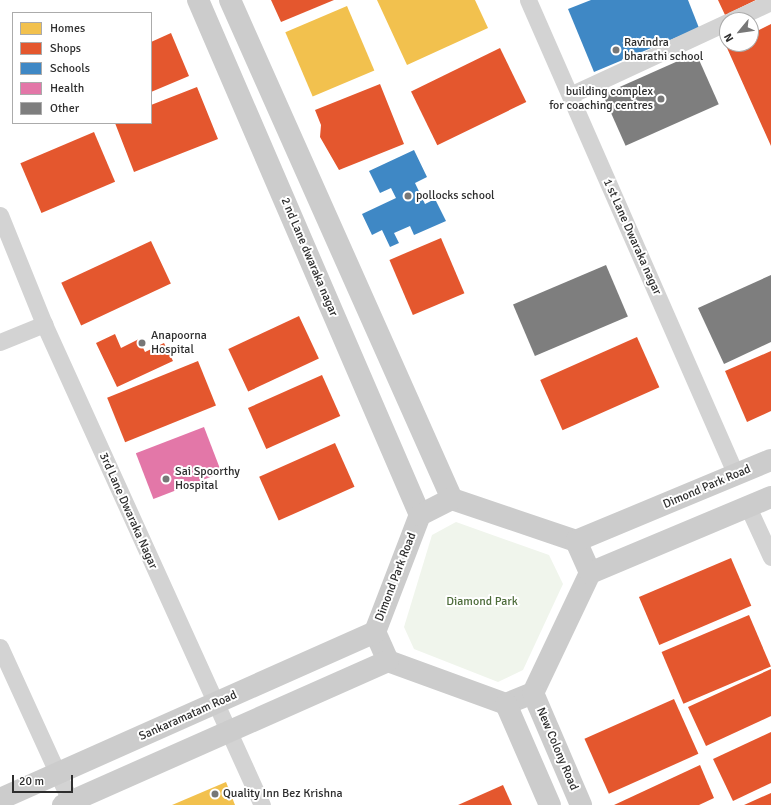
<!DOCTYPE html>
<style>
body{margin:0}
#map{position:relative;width:771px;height:805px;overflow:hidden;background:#fff;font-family:Signika,sans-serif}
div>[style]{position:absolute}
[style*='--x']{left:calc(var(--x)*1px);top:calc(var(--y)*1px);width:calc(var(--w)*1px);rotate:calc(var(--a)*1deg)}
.green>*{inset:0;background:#f0f5ec}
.homes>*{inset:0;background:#f2c14e;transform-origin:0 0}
.shops>*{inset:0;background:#e4572e;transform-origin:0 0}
.schools>*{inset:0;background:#3f88c5}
.health>*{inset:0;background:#e377a8;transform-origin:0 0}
.building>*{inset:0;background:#7e7e7e;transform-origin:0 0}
.street>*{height:17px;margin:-8.5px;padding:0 8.5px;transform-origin:8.5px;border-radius:8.5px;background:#d3d3d3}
.secondary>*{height:22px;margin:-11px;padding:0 11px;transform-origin:11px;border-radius:11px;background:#ccc}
.dots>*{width:11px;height:11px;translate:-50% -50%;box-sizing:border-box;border:2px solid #fff;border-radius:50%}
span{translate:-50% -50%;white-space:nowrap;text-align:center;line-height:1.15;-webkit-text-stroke:4px #fff;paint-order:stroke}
.poi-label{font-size:12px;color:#2e2e2e}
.left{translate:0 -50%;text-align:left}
.right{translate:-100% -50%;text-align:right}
.street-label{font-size:12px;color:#2e2e2e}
.park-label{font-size:12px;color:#4d6c3a}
.legend{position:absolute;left:12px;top:12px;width:140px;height:112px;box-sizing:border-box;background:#fff;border:1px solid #ababab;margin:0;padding:5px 7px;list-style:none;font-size:12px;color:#2e2e2e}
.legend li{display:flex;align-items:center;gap:8px;height:20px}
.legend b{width:20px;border:1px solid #ababab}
.north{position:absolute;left:719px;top:12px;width:40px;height:40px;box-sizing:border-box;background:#fff;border:1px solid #ababab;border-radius:50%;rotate:241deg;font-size:11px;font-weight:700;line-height:16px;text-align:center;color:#2e2e2e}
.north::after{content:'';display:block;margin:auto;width:14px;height:18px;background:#777;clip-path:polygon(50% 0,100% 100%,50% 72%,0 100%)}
.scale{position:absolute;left:12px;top:775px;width:61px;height:18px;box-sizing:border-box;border:2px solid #2e2e2e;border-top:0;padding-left:5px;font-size:12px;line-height:14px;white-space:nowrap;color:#2e2e2e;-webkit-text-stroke:3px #fff;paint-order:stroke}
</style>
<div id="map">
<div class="green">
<div style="clip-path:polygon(456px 522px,549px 555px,563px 584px,523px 670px,498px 682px,414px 649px,404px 627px,432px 535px)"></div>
</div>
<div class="homes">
<div style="clip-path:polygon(377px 0,475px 0,488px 28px,407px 65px)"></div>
<div style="left:347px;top:6px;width:70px;height:67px;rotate:67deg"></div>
<div style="clip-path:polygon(226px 782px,235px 805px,172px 805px)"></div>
</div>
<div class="shops">
<div style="clip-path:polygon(271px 0,334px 0,281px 22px)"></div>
<div style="clip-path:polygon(718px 0,756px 0,725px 15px)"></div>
<div style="clip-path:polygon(771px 24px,771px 146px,723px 39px,727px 37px,727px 44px,751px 44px,751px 34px)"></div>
<div style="clip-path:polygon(171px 33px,189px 76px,151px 92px,151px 42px)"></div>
<div style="left:500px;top:48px;width:60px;height:99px;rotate:64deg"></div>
<div style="clip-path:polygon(380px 84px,404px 144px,339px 170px,320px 137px,321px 125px,315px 110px)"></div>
<div style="clip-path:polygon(197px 87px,218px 139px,134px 172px,115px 123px,151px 123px,151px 105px)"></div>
<div style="left:94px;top:132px;width:54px;height:80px;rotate:67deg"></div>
<div style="left:441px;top:238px;width:60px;height:56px;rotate:67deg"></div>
<div style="left:151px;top:241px;width:47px;height:99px;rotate:65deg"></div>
<div style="left:299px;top:316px;width:47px;height:78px;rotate:65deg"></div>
<div style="clip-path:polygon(115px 334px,121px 348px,139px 339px,145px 352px,164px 343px,173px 361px,117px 387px,96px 343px)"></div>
<div style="left:637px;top:337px;width:55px;height:106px;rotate:66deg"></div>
<div style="clip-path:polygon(771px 351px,771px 411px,747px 422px,725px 371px)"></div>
<div style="left:198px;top:361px;width:48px;height:98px;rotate:68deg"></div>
<div style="left:322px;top:375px;width:45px;height:81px;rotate:66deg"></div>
<div style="left:335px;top:443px;width:48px;height:83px;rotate:66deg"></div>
<div style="left:731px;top:558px;width:52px;height:100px;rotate:67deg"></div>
<div style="left:749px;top:615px;width:56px;height:95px;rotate:67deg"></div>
<div style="clip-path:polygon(771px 669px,771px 716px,706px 746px,688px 707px)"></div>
<div style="left:674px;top:699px;width:60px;height:98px;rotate:66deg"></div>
<div style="clip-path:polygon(771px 732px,771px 783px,733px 801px,713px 759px)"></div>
<div style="clip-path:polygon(700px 765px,714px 798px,699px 805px,614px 805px)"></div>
<div style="clip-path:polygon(503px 785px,512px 805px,458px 805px)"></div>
<div style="clip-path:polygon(771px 793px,771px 805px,744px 805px)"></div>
</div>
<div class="schools">
<div style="clip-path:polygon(591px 0,688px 0,699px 28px,594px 72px,568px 9px)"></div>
<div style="clip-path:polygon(414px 150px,427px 177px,415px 183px,425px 204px,435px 199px,446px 221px,414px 235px,410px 226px,394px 233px,399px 243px,390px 247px,382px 230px,372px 235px,362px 214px,396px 198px,391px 188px,380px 193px,369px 171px)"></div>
</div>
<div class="health">
<div style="left:204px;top:427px;width:49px;height:73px;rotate:69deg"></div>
</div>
<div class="building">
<div style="left:696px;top:53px;width:56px;height:102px;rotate:66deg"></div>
<div style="left:606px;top:265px;width:56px;height:101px;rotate:67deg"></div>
<div style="clip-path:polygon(771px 275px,771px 342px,724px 364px,698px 308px)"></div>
</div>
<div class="street">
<div style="--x:528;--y:0;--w:519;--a:66.35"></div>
<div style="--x:732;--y:20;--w:43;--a:-24.8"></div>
<div style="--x:570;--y:95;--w:173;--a:-24.9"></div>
<div style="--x:0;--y:215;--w:118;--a:68"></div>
<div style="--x:44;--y:324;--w:528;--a:65.62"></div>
<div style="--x:0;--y:342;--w:48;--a:-22.2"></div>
<div style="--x:748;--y:507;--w:55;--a:65.3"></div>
<div style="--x:0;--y:647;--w:174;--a:65.5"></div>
</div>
<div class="secondary">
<div style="--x:198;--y:0;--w:561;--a:66.68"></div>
<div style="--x:230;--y:0;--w:546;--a:66.02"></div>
<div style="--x:452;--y:499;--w:131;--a:18.7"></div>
<div style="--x:576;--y:541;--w:35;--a:66"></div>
<div style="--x:590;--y:573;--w:133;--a:115.4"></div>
<div style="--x:533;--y:693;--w:29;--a:158"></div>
<div style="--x:506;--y:704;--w:126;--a:-160"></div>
<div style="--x:388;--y:661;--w:32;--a:-114"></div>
<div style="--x:375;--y:632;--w:125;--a:-69"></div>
<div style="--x:420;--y:515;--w:36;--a:-27"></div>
<div style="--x:576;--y:541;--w:211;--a:-22.6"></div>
<div style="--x:590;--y:573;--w:196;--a:-22.8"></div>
<div style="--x:533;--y:693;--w:122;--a:66.8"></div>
<div style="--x:506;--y:704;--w:110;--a:66.5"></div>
<div style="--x:0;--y:799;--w:411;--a:-24"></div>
<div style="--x:63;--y:805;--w:355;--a:-23.9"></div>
</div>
<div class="dots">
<div style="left:616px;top:50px;background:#777"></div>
<div style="left:661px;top:99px;background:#777"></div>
<div style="left:408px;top:196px;background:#777"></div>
<div style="left:142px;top:343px;background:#777"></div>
<div style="left:166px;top:479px;background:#777"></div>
<div style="left:215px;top:794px;background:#777"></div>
</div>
<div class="poi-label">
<span class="left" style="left:624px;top:50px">Ravindra<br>bharathi school</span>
<span class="right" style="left:653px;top:99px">building complex<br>for coaching centres</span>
<span class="left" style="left:416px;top:196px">pollocks school</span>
<span class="left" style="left:151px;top:343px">Anapoorna<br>Hospital</span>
<span class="left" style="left:175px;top:479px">Sai Spoorthy<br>Hospital</span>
<span class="left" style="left:223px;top:794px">Quality Inn Bez Krishna</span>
</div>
<div class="street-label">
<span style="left:632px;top:237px;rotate:66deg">1 st Lane Dwaraka nagar</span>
<span style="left:309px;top:257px;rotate:67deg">2 nd Lane dwaraka nagar</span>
<span style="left:707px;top:487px;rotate:-23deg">Dimond Park Road</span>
<span style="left:128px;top:511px;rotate:66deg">3rd Lane Dwaraka Nagar</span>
<span style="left:396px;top:577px;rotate:-69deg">Dimond Park Road</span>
<span style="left:188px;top:716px;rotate:-24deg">Sankaramatam Road</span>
<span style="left:557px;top:749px;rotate:67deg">New Colony Road</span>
</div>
<div class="park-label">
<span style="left:482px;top:602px">Diamond Park</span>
</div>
<ul class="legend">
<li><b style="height:11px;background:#f2c14e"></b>Homes</li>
<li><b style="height:11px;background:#e4572e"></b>Shops</li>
<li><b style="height:11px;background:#3f88c5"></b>Schools</li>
<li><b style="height:11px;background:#e377a8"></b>Health</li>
<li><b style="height:11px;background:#7e7e7e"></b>Other</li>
</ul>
<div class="north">N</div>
<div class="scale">20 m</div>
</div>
